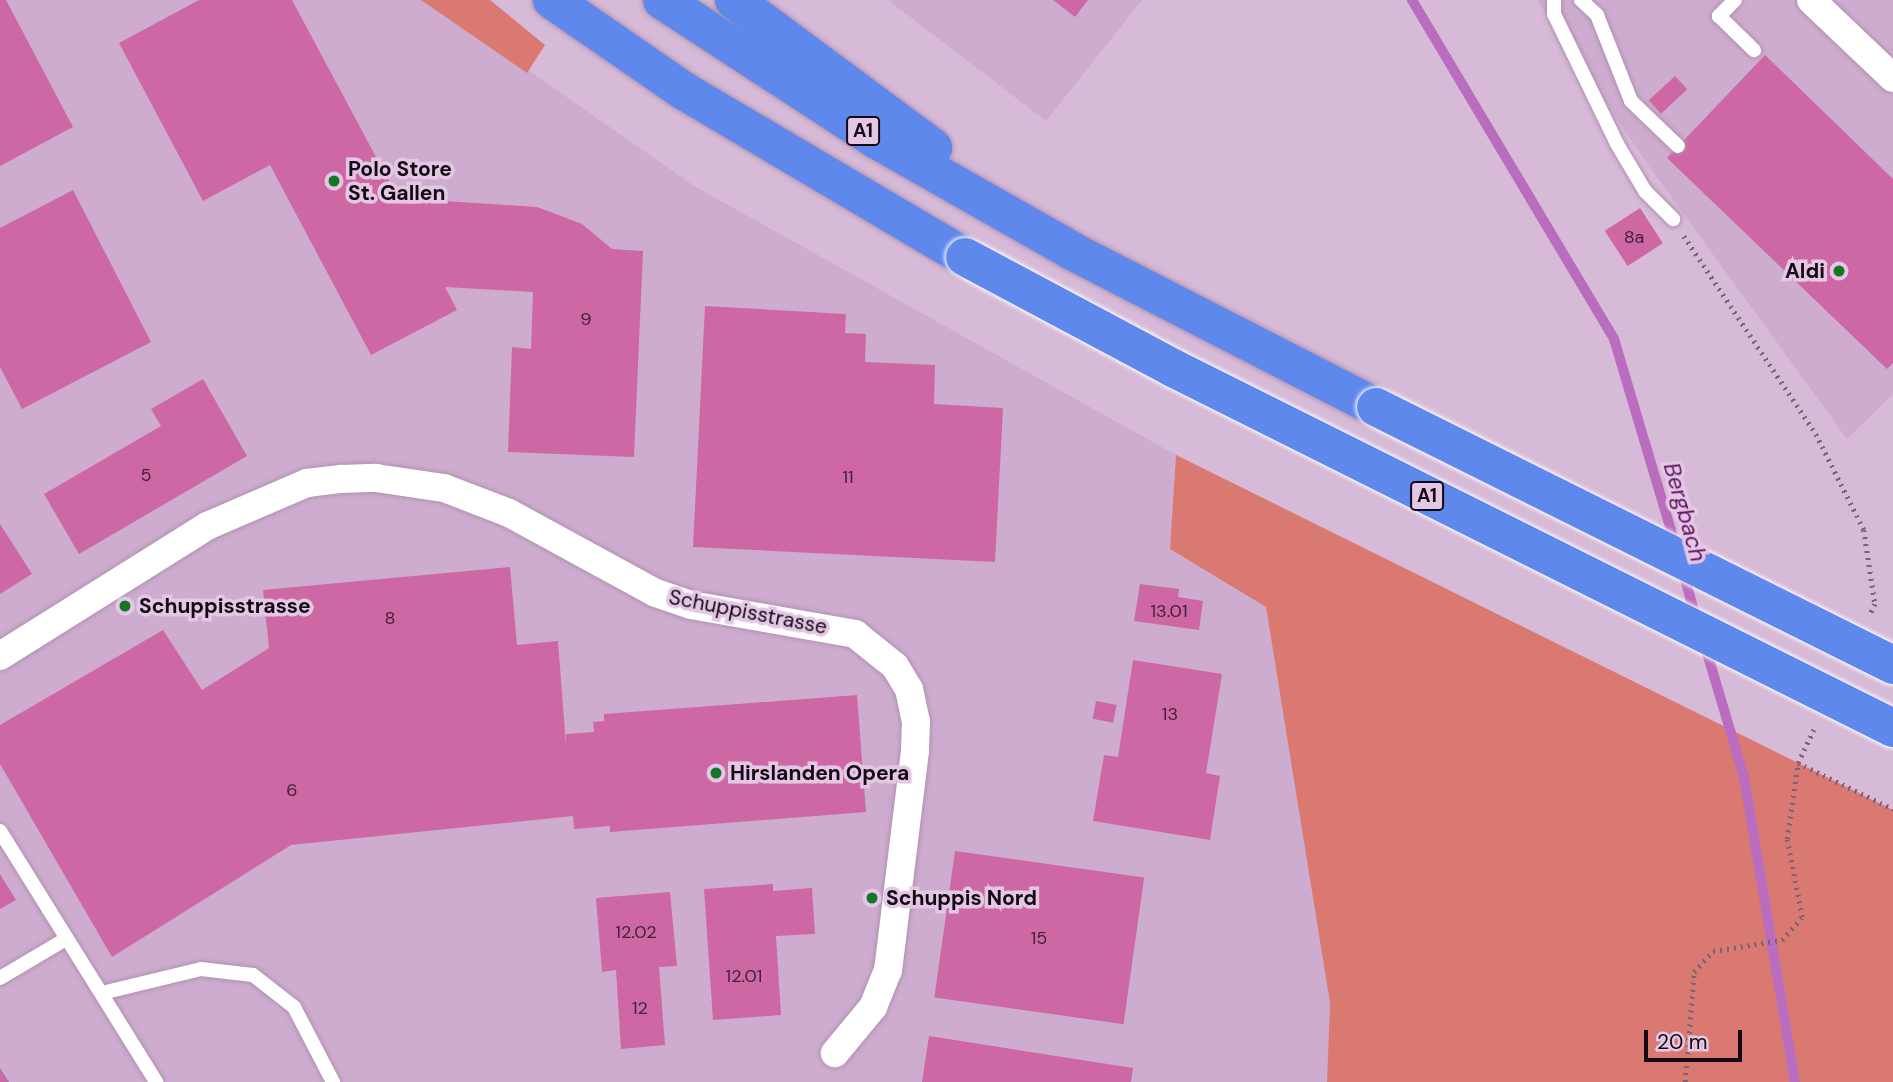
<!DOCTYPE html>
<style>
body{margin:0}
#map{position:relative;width:1893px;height:1082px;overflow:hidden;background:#d7b9d8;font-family:"DM Sans",sans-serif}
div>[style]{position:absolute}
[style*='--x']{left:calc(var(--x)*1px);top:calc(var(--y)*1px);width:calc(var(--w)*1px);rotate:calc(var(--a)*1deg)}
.built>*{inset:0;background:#ceaccf}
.green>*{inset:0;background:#d97972}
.stream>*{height:10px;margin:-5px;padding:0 5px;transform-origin:5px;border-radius:5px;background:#ba6cbe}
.building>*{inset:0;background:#ce68a4;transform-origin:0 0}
.path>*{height:4.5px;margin-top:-2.25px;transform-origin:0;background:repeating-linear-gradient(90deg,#786478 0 2px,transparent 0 7px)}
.roads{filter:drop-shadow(0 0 2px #af92b0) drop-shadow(0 0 2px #af92b0)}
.lane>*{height:14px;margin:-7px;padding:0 7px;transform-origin:7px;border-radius:7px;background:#fff}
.street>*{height:28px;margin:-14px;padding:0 14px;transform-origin:14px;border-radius:14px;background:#fff}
.highway>*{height:38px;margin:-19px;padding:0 19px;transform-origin:19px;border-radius:19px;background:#5e88eb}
.bridges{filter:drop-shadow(0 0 2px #fff) drop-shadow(0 0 2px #fff)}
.highway-bridge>*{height:38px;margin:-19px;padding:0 19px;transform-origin:19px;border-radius:19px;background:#5e88eb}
.dots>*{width:19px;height:19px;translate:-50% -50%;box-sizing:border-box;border:4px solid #e4c6e5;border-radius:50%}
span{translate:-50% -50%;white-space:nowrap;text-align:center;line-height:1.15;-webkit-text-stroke:7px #e4c6e5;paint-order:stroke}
.number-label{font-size:18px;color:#422238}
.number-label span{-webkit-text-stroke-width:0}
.shield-label span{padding:2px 5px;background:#e4c6e5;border:2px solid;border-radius:5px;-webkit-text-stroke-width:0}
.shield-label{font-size:19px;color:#140a14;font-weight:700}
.poi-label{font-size:21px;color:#140a14;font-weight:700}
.left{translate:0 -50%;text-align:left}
.right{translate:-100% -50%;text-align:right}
.street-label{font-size:21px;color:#140a14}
.water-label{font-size:23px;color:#5f1664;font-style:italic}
.scale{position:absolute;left:1644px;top:1030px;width:98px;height:32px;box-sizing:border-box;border:4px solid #140a14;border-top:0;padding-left:9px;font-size:21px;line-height:24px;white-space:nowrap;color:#140a14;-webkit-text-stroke:5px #e4c6e5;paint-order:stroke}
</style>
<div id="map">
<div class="built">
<div style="clip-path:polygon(0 0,428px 0,694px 186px,1176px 455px,1170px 549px,1266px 607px,1330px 1003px,1327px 1082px,0 1082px)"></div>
<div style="clip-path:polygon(888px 0,1142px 0,1046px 121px)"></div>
<div style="clip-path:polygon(1537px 0,1893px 0,1893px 394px,1847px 439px,1648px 165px)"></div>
</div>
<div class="green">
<div style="clip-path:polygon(421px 0,490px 0,545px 45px,527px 73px)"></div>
<div style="clip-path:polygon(1176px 455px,1893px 810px,1893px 1082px,1327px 1082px,1330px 1003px,1266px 607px,1170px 549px)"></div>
</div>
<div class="stream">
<div style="--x:1412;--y:0;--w:395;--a:59.2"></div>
<div style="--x:1614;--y:339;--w:214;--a:73.4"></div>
<div style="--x:1683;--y:572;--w:48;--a:74.2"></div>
<div style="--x:1705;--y:646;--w:137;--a:73.4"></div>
<div style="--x:1744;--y:777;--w:309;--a:80.5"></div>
</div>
<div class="building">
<div style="clip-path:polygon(0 0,6px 0,73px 127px,0 166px)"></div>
<div style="clip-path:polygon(199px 0,292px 0,398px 198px,537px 207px,582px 224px,612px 249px,643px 251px,634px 457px,508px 452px,512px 347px,531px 349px,533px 292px,445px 287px,457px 310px,371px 355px,270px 165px,203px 201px,119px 43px)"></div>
<div style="clip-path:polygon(1053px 0,1088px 0,1075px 17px)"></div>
<div style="clip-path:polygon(1765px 55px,1893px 179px,1893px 363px,1887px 369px,1667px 158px)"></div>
<div style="left:1675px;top:76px;width:18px;height:36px;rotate:47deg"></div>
<div style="clip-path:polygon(73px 190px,151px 342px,22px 409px,0 367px,0 228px)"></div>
<div style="left:1640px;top:208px;width:42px;height:42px;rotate:57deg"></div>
<div style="clip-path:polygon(705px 306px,846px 314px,845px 333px,866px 334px,865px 362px,935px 365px,934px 404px,1003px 408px,995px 562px,693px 547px)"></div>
<div style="clip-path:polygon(203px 379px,247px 456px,79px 554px,44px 494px,161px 426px,151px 409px)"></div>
<div style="clip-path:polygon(0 524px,32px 574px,0 594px)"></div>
<div style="clip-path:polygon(510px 567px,517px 645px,558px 641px,566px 746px,566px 734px,594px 732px,593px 722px,604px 721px,604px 714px,857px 695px,866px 812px,610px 832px,610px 826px,574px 829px,573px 816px,291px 845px,112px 957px,0 764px,0 725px,163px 630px,202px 690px,269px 648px,263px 590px)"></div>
<div style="clip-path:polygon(1140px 584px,1179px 589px,1178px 597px,1203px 601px,1199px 630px,1134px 621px)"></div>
<div style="clip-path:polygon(1133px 660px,1222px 674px,1206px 773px,1220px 776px,1210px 840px,1093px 821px,1104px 755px,1118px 757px)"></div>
<div style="left:1096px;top:701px;width:21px;height:18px;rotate:11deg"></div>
<div style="left:955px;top:851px;width:191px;height:148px;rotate:8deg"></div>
<div style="clip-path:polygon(0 874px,16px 900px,0 909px)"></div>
<div style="clip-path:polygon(773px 884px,773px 891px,812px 888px,815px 934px,776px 936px,781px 1015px,713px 1020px,704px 889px)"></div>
<div style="clip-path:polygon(670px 892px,677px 966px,659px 967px,665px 1045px,621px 1049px,616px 970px,602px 972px,596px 898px)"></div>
<div style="clip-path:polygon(929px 1036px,1133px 1068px,1131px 1082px,922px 1082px)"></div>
<div style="clip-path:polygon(0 1068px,9px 1082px,0 1082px)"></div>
</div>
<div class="path">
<div style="--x:1684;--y:236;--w:238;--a:56.3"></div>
<div style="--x:1816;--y:434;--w:107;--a:63.4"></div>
<div style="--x:1864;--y:530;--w:75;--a:81.5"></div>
<div style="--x:1875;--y:604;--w:12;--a:114"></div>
<div style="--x:1798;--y:763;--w:106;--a:25.8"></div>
<div style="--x:1685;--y:1082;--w:110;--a:-85.3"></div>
<div style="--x:1694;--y:972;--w:28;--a:-48"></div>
<div style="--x:1713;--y:951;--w:70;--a:-9.1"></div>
<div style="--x:1782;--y:940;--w:30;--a:-49"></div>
<div style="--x:1802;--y:917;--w:79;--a:-100.9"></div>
<div style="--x:1787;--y:839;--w:77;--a:-81.8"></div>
<div style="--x:1798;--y:763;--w:40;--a:-65"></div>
</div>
<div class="roads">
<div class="lane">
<div style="--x:1554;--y:0;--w:14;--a:90"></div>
<div style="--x:1554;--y:14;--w:144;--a:64.1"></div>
<div style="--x:1617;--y:144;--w:55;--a:59.2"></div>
<div style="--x:1645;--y:191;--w:40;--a:45"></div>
<div style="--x:1581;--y:0;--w:22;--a:43"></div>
<div style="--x:1597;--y:15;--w:92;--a:68.4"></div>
<div style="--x:1631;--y:101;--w:65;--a:43.8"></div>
<div style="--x:1735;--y:0;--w:23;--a:135"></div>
<div style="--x:1719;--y:16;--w:49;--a:44.2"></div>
<div style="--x:0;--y:831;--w:296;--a:58.1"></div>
<div style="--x:0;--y:978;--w:77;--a:-30.6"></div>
<div style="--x:102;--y:993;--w:102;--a:-13.6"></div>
<div style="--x:201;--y:969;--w:52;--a:6.6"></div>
<div style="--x:253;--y:975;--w:52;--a:38"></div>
<div style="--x:294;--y:1007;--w:85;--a:62.5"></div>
</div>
<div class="street">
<div style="--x:1811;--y:0;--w:113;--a:43.6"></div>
<div style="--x:0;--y:656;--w:244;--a:-32.1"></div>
<div style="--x:207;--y:526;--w:109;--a:-23.3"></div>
<div style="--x:307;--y:483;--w:34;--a:-7"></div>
<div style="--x:341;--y:479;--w:35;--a:-2"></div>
<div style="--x:376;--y:478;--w:69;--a:8.4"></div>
<div style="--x:444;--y:488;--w:70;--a:21"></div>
<div style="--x:509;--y:513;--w:167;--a:28.6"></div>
<div style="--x:656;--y:593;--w:37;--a:19"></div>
<div style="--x:691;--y:605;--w:167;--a:10"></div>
<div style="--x:855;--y:634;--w:51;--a:38.7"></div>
<div style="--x:895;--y:666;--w:27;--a:59"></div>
<div style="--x:909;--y:689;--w:33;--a:78"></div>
<div style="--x:916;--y:721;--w:30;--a:92"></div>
<div style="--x:915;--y:751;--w:221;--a:97"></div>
<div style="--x:888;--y:970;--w:40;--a:112"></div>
<div style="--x:873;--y:1007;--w:60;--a:129.6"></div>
</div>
<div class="highway">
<div style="--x:552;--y:0;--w:160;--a:34.6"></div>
<div style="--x:684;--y:91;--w:326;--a:30.6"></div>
<div style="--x:662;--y:0;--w:257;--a:33.1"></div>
<div style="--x:877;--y:140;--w:224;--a:29.6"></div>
<div style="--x:1072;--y:251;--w:342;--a:27.2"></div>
<div style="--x:734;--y:0;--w:248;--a:36.6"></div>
</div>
</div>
<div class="bridges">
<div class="highway-bridge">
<div style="--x:965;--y:257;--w:236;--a:28.1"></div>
<div style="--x:1173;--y:368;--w:805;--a:26.57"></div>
<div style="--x:1376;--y:407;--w:578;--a:26.52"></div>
</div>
</div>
<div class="dots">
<div style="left:334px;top:181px;background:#157626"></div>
<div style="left:1839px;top:271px;background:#157626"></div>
<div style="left:125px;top:606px;background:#157626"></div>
<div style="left:716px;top:773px;background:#157626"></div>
<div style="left:872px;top:898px;background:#157626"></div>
</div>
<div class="number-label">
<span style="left:1634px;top:237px">8a</span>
<span style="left:586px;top:319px">9</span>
<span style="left:146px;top:475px">5</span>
<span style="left:848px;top:477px">11</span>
<span style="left:1169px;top:611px">13.01</span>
<span style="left:390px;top:618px">8</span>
<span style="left:1170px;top:714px">13</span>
<span style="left:292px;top:790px">6</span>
<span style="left:636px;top:932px">12.02</span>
<span style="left:1039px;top:938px">15</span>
<span style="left:744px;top:976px">12.01</span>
<span style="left:640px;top:1008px">12</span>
</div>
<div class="shield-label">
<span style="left:863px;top:131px">A1</span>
<span style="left:1427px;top:496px">A1</span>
</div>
<div class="poi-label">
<span class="left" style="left:348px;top:181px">Polo Store<br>St. Gallen</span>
<span class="right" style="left:1825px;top:271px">Aldi</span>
<span class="left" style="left:139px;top:606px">Schuppisstrasse</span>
<span class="left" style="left:730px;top:773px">Hirslanden Opera</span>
<span class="left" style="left:886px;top:898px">Schuppis Nord</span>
</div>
<div class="street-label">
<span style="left:748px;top:612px;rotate:11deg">Schuppisstrasse</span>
</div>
<div class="water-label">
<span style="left:1685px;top:512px;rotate:74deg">Bergbach</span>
</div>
<div class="scale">20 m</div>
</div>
